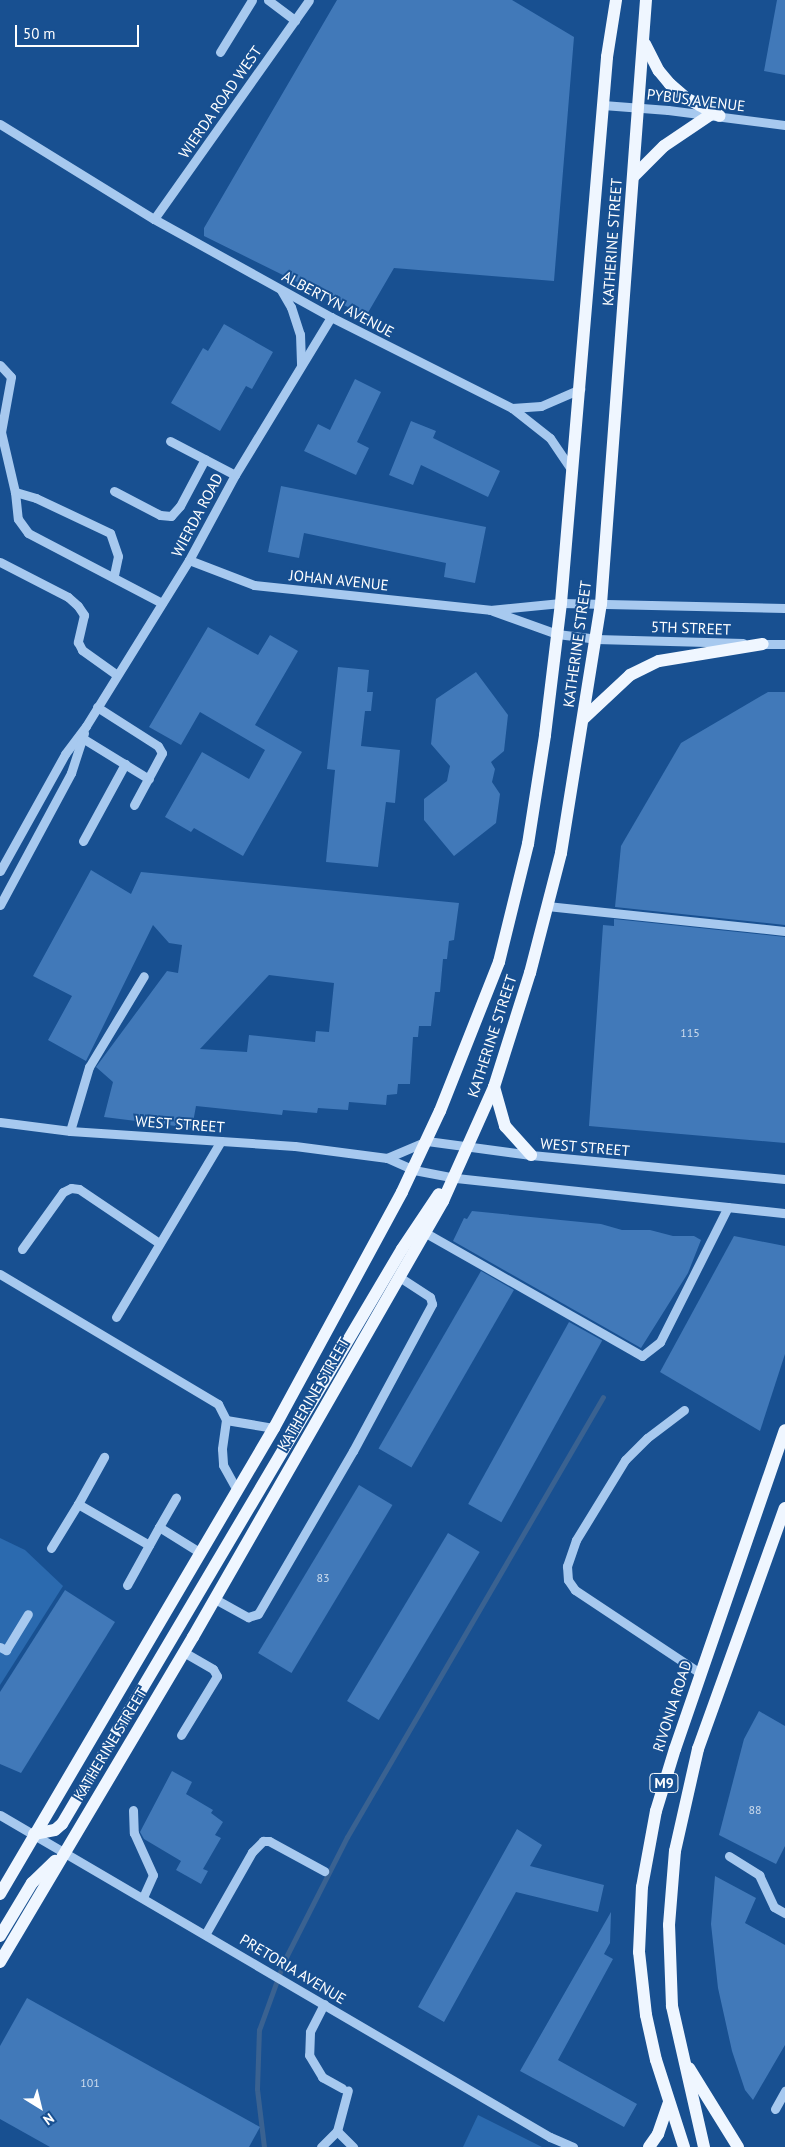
<!DOCTYPE html>
<style>
body{margin:0}
#map{position:relative;width:785px;height:2147px;overflow:hidden;background:#185091;font-family:"PT Sans",sans-serif}
div>[style]{position:absolute}
[style*='--x']{left:calc(var(--x)*1px);top:calc(var(--y)*1px);width:calc(var(--w)*1px);rotate:calc(var(--a)*1deg)}
.green>*{inset:0;background:#2b6aaf}
.stream>*{height:5px;margin:-2.5px;padding:0 2.5px;transform-origin:2.5px;border-radius:2.5px;background:#3a6291}
.building>*{inset:0;background:#4179b9;transform-origin:0 0}
.minor>*{height:9px;margin:-4.5px;padding:0 4.5px;transform-origin:4.5px;border-radius:4.5px;background:#a7c9ef}
.major>*{height:12px;margin:-6px;padding:0 6px;transform-origin:6px;border-radius:6px;background:#eff6ff}
span{translate:-50% -50%;white-space:nowrap;text-align:center;line-height:1.15;-webkit-text-stroke:4px #185091;paint-order:stroke}
.number-label{font-size:12px;color:#d0deee}
.number-label span{-webkit-text-stroke-width:0}
.shield-label span{padding:1px 4px;background:#185091;border:1px solid;border-radius:4px;-webkit-text-stroke-width:0}
.shield-label{font-size:14px;color:#fff;font-weight:700}
.street-label{font-size:15px;color:#fff}
.north{position:absolute;left:15px;top:2082px;width:50px;height:50px;-webkit-text-stroke:4px #185091;paint-order:stroke;rotate:144deg;font-size:14px;font-weight:700;line-height:20px;text-align:center;color:#fff}
.north::after{content:'';display:block;margin:auto;width:18px;height:22px;background:#fff;clip-path:polygon(50% 0,100% 100%,50% 72%,0 100%)}
.scale{position:absolute;left:15px;top:25px;width:124px;height:22px;box-sizing:border-box;border:2px solid #fff;border-top:0;padding-left:6px;font-size:15px;line-height:18px;white-space:nowrap;color:#fff;-webkit-text-stroke:4px #185091;paint-order:stroke}
</style>
<div id="map">
<div class="green">
<div style="clip-path:polygon(0 1538px,25px 1550px,63px 1586px,0 1685px)"></div>
<div style="clip-path:polygon(478px 2115px,542px 2147px,463px 2147px)"></div>
</div>
<div class="stream">
<div style="--x:264;--y:2147;--w:58;--a:-96.9"></div>
<div style="--x:257;--y:2089;--w:59;--a:-88.1"></div>
<div style="--x:259;--y:2030;--w:73;--a:-70.1"></div>
<div style="--x:284;--y:1961;--w:139;--a:-63.1"></div>
<div style="--x:347;--y:1837;--w:509;--a:-59.81"></div>
</div>
<div class="building">
<div style="clip-path:polygon(337px 0,512px 0,574px 37px,554px 281px,394px 268px,366px 316px,204px 236px,204px 228px)"></div>
<div style="clip-path:polygon(777px 0,785px 0,785px 75px,764px 71px)"></div>
<div style="clip-path:polygon(224px 324px,273px 352px,252px 389px,246px 386px,220px 431px,171px 403px,203px 348px,208px 351px)"></div>
<div style="clip-path:polygon(355px 379px,381px 392px,357px 442px,369px 448px,356px 475px,304px 451px,318px 424px,330px 430px)"></div>
<div style="clip-path:polygon(411px 421px,436px 431px,433px 438px,500px 471px,488px 497px,421px 465px,413px 485px,389px 475px)"></div>
<div style="clip-path:polygon(281px 486px,486px 527px,475px 583px,444px 577px,446px 563px,304px 533px,299px 558px,268px 552px)"></div>
<div style="clip-path:polygon(208px 627px,258px 655px,270px 635px,298px 651px,255px 725px,302px 752px,243px 856px,194px 828px,191px 832px,165px 817px,202px 752px,249px 779px,265px 750px,200px 712px,181px 745px,149px 727px)"></div>
<div style="clip-path:polygon(338px 667px,369px 670px,367px 692px,373px 692px,371px 711px,365px 711px,361px 746px,400px 750px,395px 803px,386px 802px,378px 867px,326px 862px,335px 770px,327px 769px)"></div>
<div style="clip-path:polygon(476px 672px,508px 715px,504px 751px,491px 762px,495px 769px,492px 782px,500px 794px,496px 823px,454px 856px,424px 820px,424px 799px,447px 781px,450px 766px,431px 744px,436px 699px)"></div>
<div style="clip-path:polygon(768px 692px,785px 692px,785px 925px,615px 907px,621px 846px,681px 743px)"></div>
<div style="clip-path:polygon(evenodd,91px 870px,131px 894px,141px 872px,459px 903px,454px 940px,449px 941px,447px 959px,443px 959px,440px 992px,435px 992px,431px 1026px,419px 1026px,418px 1037px,413px 1037px,410px 1084px,398px 1084px,397px 1094px,387px 1095px,386px 1105px,349px 1102px,348px 1110px,318px 1108px,317px 1113px,283px 1110px,282px 1115px,196px 1106px,192px 1128px,104px 1117px,113px 1082px,96px 1067px,167px 971px,178px 973px,182px 945px,169px 943px,153px 925px,86px 1061px,48px 1040px,72px 996px,33px 976px,91px 870px,269px 975px,334px 983px,329px 1032px,316px 1031px,315px 1042px,249px 1035px,247px 1052px,200px 1049px,269px 975px)"></div>
<div style="clip-path:polygon(614px 919px,785px 937px,785px 1143px,589px 1126px,603px 925px,614px 926px)"></div>
<div style="clip-path:polygon(472px 1211px,601px 1224px,622px 1230px,650px 1230px,673px 1236px,694px 1236px,701px 1240px,688px 1273px,641px 1348px,453px 1241px,464px 1218px,467px 1219px)"></div>
<div style="clip-path:polygon(734px 1236px,785px 1246px,785px 1354px,760px 1431px,660px 1372px)"></div>
<div style="left:481px;top:1271px;width:38px;height:205px;rotate:30deg"></div>
<div style="left:569px;top:1322px;width:38px;height:208px;rotate:29deg"></div>
<div style="left:359px;top:1485px;width:39px;height:196px;rotate:31deg"></div>
<div style="left:448px;top:1533px;width:37px;height:196px;rotate:31deg"></div>
<div style="clip-path:polygon(65px 1590px,115px 1622px,21px 1773px,0 1764px,0 1692px)"></div>
<div style="clip-path:polygon(759px 1711px,785px 1726px,785px 1846px,776px 1864px,719px 1835px,744px 1739px)"></div>
<div style="clip-path:polygon(172px 1771px,192px 1782px,186px 1794px,213px 1810px,211px 1813px,223px 1822px,215px 1835px,221px 1838px,203px 1869px,208px 1871px,201px 1884px,176px 1870px,181px 1861px,144px 1839px,140px 1832px)"></div>
<div style="clip-path:polygon(517px 1829px,542px 1845px,530px 1866px,604px 1885px,598px 1912px,516px 1892px,444px 2022px,418px 2007px)"></div>
<div style="clip-path:polygon(715px 1876px,756px 1898px,745px 1923px,785px 1945px,785px 2045px,753px 2100px,745px 2090px,732px 2051px,718px 1988px,711px 1924px)"></div>
<div style="clip-path:polygon(611px 1912px,610px 1943px,604px 1954px,613px 1959px,558px 2060px,637px 2104px,624px 2127px,520px 2071px)"></div>
<div style="clip-path:polygon(27px 1998px,260px 2127px,249px 2147px,50px 2147px,0 2119px,0 2046px)"></div>
</div>
<div class="minor">
<div style="--x:268;--y:0;--w:34;--a:37"></div>
<div style="--x:220;--y:52;--w:61;--a:-58.4"></div>
<div style="--x:603;--y:105;--w:65;--a:4.4"></div>
<div style="--x:668;--y:110;--w:118;--a:7.3"></div>
<div style="--x:0;--y:124;--w:181;--a:31.7"></div>
<div style="--x:154;--y:219;--w:202;--a:29"></div>
<div style="--x:331;--y:317;--w:203;--a:26.7"></div>
<div style="--x:512;--y:408;--w:48;--a:38.3"></div>
<div style="--x:550;--y:438;--w:36;--a:56"></div>
<div style="--x:154;--y:219;--w:268;--a:-54.7"></div>
<div style="--x:281;--y:290;--w:20;--a:60"></div>
<div style="--x:291;--y:307;--w:28;--a:72"></div>
<div style="--x:300;--y:334;--w:31;--a:88"></div>
<div style="--x:0;--y:365;--w:16;--a:47"></div>
<div style="--x:11;--y:377;--w:56;--a:100.3"></div>
<div style="--x:1;--y:432;--w:62;--a:76.9"></div>
<div style="--x:512;--y:408;--w:29;--a:-4"></div>
<div style="--x:541;--y:406;--w:43;--a:-23.6"></div>
<div style="--x:170;--y:441;--w:73;--a:27.6"></div>
<div style="--x:114;--y:491;--w:52;--a:27.6"></div>
<div style="--x:160;--y:515;--w:11;--a:5"></div>
<div style="--x:171;--y:516;--w:13;--a:-48"></div>
<div style="--x:180;--y:506;--w:53;--a:-62"></div>
<div style="--x:189;--y:560;--w:70;--a:21"></div>
<div style="--x:254;--y:585;--w:237;--a:6"></div>
<div style="--x:490;--y:610;--w:71;--a:-5.6"></div>
<div style="--x:561;--y:603;--w:224;--a:1.3"></div>
<div style="--x:0;--y:562;--w:76;--a:27.2"></div>
<div style="--x:68;--y:597;--w:13;--a:42"></div>
<div style="--x:78;--y:606;--w:11;--a:56"></div>
<div style="--x:84;--y:615;--w:28;--a:103"></div>
<div style="--x:78;--y:642;--w:9;--a:63"></div>
<div style="--x:82;--y:650;--w:43;--a:35.5"></div>
<div style="--x:114;--y:575;--w:19;--a:-78"></div>
<div style="--x:118;--y:556;--w:24;--a:-109"></div>
<div style="--x:110;--y:533;--w:82;--a:-154.7"></div>
<div style="--x:36;--y:498;--w:22;--a:-164"></div>
<div style="--x:15;--y:492;--w:27;--a:84"></div>
<div style="--x:18;--y:519;--w:17;--a:54"></div>
<div style="--x:28;--y:533;--w:151;--a:27.6"></div>
<div style="--x:493;--y:611;--w:68;--a:19.8"></div>
<div style="--x:557;--y:634;--w:39;--a:7"></div>
<div style="--x:596;--y:639;--w:147;--a:1.6"></div>
<div style="--x:759;--y:644;--w:26;--a:0"></div>
<div style="--x:97;--y:707;--w:72;--a:32.6"></div>
<div style="--x:158;--y:746;--w:8;--a:60"></div>
<div style="--x:162;--y:753;--w:59;--a:118.3"></div>
<div style="--x:79;--y:736;--w:82;--a:31.6"></div>
<div style="--x:83;--y:841;--w:88;--a:-61.4"></div>
<div style="--x:0;--y:871;--w:134;--a:-60.9"></div>
<div style="--x:65;--y:754;--w:35;--a:-53"></div>
<div style="--x:86;--y:726;--w:195;--a:-58.2"></div>
<div style="--x:189;--y:560;--w:97;--a:-61.6"></div>
<div style="--x:235;--y:475;--w:185;--a:-58.7"></div>
<div style="--x:0;--y:905;--w:150;--a:-61.7"></div>
<div style="--x:71;--y:773;--w:42;--a:-72"></div>
<div style="--x:547;--y:906;--w:239;--a:6"></div>
<div style="--x:0;--y:1122;--w:71;--a:7.3"></div>
<div style="--x:70;--y:1131;--w:225;--a:3.8"></div>
<div style="--x:295;--y:1146;--w:93;--a:7.4"></div>
<div style="--x:387;--y:1158;--w:30;--a:24"></div>
<div style="--x:414;--y:1170;--w:43;--a:10.8"></div>
<div style="--x:456;--y:1178;--w:331;--a:6.1"></div>
<div style="--x:70;--y:1131;--w:67;--a:-73.5"></div>
<div style="--x:89;--y:1067;--w:106;--a:-58.9"></div>
<div style="--x:387;--y:1158;--w:43;--a:-23"></div>
<div style="--x:427;--y:1141;--w:105;--a:7.7"></div>
<div style="--x:531;--y:1155;--w:255;--a:5.4"></div>
<div style="--x:424;--y:1232;--w:251;--a:29.6"></div>
<div style="--x:642;--y:1356;--w:23;--a:-38"></div>
<div style="--x:660;--y:1342;--w:151;--a:-63.3"></div>
<div style="--x:22;--y:1249;--w:70;--a:-54.3"></div>
<div style="--x:63;--y:1192;--w:9;--a:-27"></div>
<div style="--x:71;--y:1188;--w:8;--a:7"></div>
<div style="--x:79;--y:1189;--w:97;--a:34"></div>
<div style="--x:0;--y:1274;--w:254;--a:30.8"></div>
<div style="--x:218;--y:1404;--w:18;--a:63"></div>
<div style="--x:226;--y:1420;--w:29;--a:98"></div>
<div style="--x:222;--y:1449;--w:16;--a:86"></div>
<div style="--x:223;--y:1465;--w:29;--a:61"></div>
<div style="--x:116;--y:1317;--w:205;--a:-59.2"></div>
<div style="--x:684;--y:1410;--w:46;--a:142.9"></div>
<div style="--x:647;--y:1438;--w:31;--a:135"></div>
<div style="--x:625;--y:1460;--w:94;--a:121.5"></div>
<div style="--x:576;--y:1540;--w:28;--a:109"></div>
<div style="--x:567;--y:1566;--w:14;--a:86"></div>
<div style="--x:568;--y:1580;--w:12;--a:55"></div>
<div style="--x:575;--y:1590;--w:150;--a:33.6"></div>
<div style="--x:226;--y:1420;--w:49;--a:9.5"></div>
<div style="--x:78;--y:1504;--w:54;--a:-61"></div>
<div style="--x:159;--y:1527;--w:34;--a:-60"></div>
<div style="--x:51;--y:1548;--w:52;--a:-58.5"></div>
<div style="--x:78;--y:1504;--w:82;--a:30"></div>
<div style="--x:127;--y:1585;--w:66;--a:-61.1"></div>
<div style="--x:159;--y:1527;--w:49;--a:31.8"></div>
<div style="--x:215;--y:1599;--w:38;--a:29"></div>
<div style="--x:248;--y:1617;--w:10;--a:-17"></div>
<div style="--x:258;--y:1614;--w:189;--a:-59.8"></div>
<div style="--x:353;--y:1451;--w:167;--a:-61.7"></div>
<div style="--x:432;--y:1304;--w:7;--a:-106"></div>
<div style="--x:430;--y:1297;--w:37;--a:-147"></div>
<div style="--x:0;--y:1647;--w:7;--a:27"></div>
<div style="--x:6;--y:1650;--w:42;--a:-58.6"></div>
<div style="--x:181;--y:1735;--w:69;--a:-58.6"></div>
<div style="--x:217;--y:1676;--w:8;--a:-120"></div>
<div style="--x:213;--y:1669;--w:34;--a:-150"></div>
<div style="--x:133;--y:1810;--w:23;--a:88"></div>
<div style="--x:134;--y:1833;--w:46;--a:65.7"></div>
<div style="--x:153;--y:1875;--w:24;--a:114"></div>
<div style="--x:0;--y:1815;--w:637;--a:30.35"></div>
<div style="--x:550;--y:2137;--w:25;--a:23"></div>
<div style="--x:729;--y:1856;--w:36;--a:32"></div>
<div style="--x:759;--y:1875;--w:35;--a:65"></div>
<div style="--x:774;--y:1907;--w:13;--a:29"></div>
<div style="--x:206;--y:1933;--w:93;--a:-60.4"></div>
<div style="--x:252;--y:1852;--w:16;--a:-45"></div>
<div style="--x:263;--y:1841;--w:6;--a:0"></div>
<div style="--x:269;--y:1841;--w:63;--a:28.6"></div>
<div style="--x:324;--y:2004;--w:31;--a:117"></div>
<div style="--x:310;--y:2032;--w:23;--a:92"></div>
<div style="--x:309;--y:2055;--w:26;--a:59"></div>
<div style="--x:322;--y:2077;--w:23;--a:29"></div>
<div style="--x:775;--y:2109;--w:21;--a:-61"></div>
<div style="--x:337;--y:2131;--w:23;--a:45"></div>
<div style="--x:321;--y:2147;--w:23;--a:-45"></div>
<div style="--x:337;--y:2131;--w:42;--a:-75"></div>
</div>
<div class="major">
<div style="--x:645;--y:44;--w:30;--a:63"></div>
<div style="--x:659;--y:71;--w:17;--a:50"></div>
<div style="--x:670;--y:84;--w:21;--a:41"></div>
<div style="--x:686;--y:98;--w:38;--a:28"></div>
<div style="--x:634;--y:176;--w:42;--a:-45"></div>
<div style="--x:664;--y:146;--w:55;--a:-34"></div>
<div style="--x:583;--y:719;--w:64;--a:-43.1"></div>
<div style="--x:630;--y:675;--w:32;--a:-26"></div>
<div style="--x:659;--y:661;--w:105;--a:-9.3"></div>
<div style="--x:494;--y:1087;--w:41;--a:74.2"></div>
<div style="--x:505;--y:1126;--w:39;--a:48"></div>
<div style="--x:34;--y:1834;--w:21;--a:-11"></div>
<div style="--x:55;--y:1830;--w:9;--a:-41"></div>
<div style="--x:62;--y:1824;--w:668;--a:-59.4"></div>
<div style="--x:402;--y:1249;--w:66;--a:-56.1"></div>
<div style="--x:0;--y:1894;--w:541;--a:-59.55"></div>
<div style="--x:274;--y:1428;--w:268;--a:-61.5"></div>
<div style="--x:402;--y:1192;--w:89;--a:-64.9"></div>
<div style="--x:440;--y:1111;--w:160;--a:-68.4"></div>
<div style="--x:499;--y:962;--w:122;--a:-76.2"></div>
<div style="--x:528;--y:844;--w:110;--a:-81.1"></div>
<div style="--x:545;--y:735;--w:133;--a:-83.1"></div>
<div style="--x:561;--y:603;--w:548;--a:-85.18"></div>
<div style="--x:607;--y:57;--w:58;--a:-81"></div>
<div style="--x:0;--y:1936;--w:62;--a:-58.9"></div>
<div style="--x:32;--y:1883;--w:32;--a:-44"></div>
<div style="--x:0;--y:1962;--w:378;--a:-59.3"></div>
<div style="--x:193;--y:1637;--w:503;--a:-60.17"></div>
<div style="--x:443;--y:1201;--w:125;--a:-65.9"></div>
<div style="--x:494;--y:1087;--w:120;--a:-72.5"></div>
<div style="--x:530;--y:973;--w:124;--a:-75.5"></div>
<div style="--x:561;--y:853;--w:252;--a:-80.9"></div>
<div style="--x:601;--y:604;--w:606;--a:-85.74"></div>
<div style="--x:689;--y:2068;--w:93;--a:58.2"></div>
<div style="--x:649;--y:2147;--w:16;--a:-55"></div>
<div style="--x:658;--y:2134;--w:34;--a:-71"></div>
<div style="--x:684;--y:2147;--w:91;--a:-107.8"></div>
<div style="--x:656;--y:2060;--w:46;--a:-102.5"></div>
<div style="--x:646;--y:2015;--w:63;--a:-96.3"></div>
<div style="--x:639;--y:1952;--w:65;--a:-87.4"></div>
<div style="--x:642;--y:1887;--w:77;--a:-79.6"></div>
<div style="--x:656;--y:1811;--w:65;--a:-73"></div>
<div style="--x:675;--y:1749;--w:337;--a:-71"></div>
<div style="--x:704;--y:2147;--w:145;--a:-102.8"></div>
<div style="--x:672;--y:2006;--w:81;--a:-92.1"></div>
<div style="--x:669;--y:1925;--w:74;--a:-85.4"></div>
<div style="--x:675;--y:1851;--w:105;--a:-77.3"></div>
<div style="--x:698;--y:1749;--w:256;--a:-70.2"></div>
</div>
<div class="number-label">
<span style="left:690px;top:1033px">115</span>
<span style="left:323px;top:1578px">83</span>
<span style="left:755px;top:1810px">88</span>
<span style="left:90px;top:2083px">101</span>
</div>
<div class="shield-label">
<span style="left:664px;top:1783px">M9</span>
</div>
<div class="street-label">
<span style="left:696px;top:100px;rotate:7deg">PYBUS AVENUE</span>
<span style="left:220px;top:102px;rotate:-55deg">WIERDA ROAD WEST</span>
<span style="left:612px;top:242px;rotate:-86deg">KATHERINE STREET</span>
<span style="left:338px;top:304px;rotate:28deg">ALBERTYN AVENUE</span>
<span style="left:197px;top:515px;rotate:-62deg">WIERDA ROAD</span>
<span style="left:339px;top:580px;rotate:6deg">JOHAN AVENUE</span>
<span style="left:691px;top:628px;rotate:2deg">5TH STREET</span>
<span style="left:577px;top:644px;rotate:-82deg">KATHERINE STREET</span>
<span style="left:492px;top:1036px;rotate:-72deg">KATHERINE STREET</span>
<span style="left:180px;top:1124px;rotate:4deg">WEST STREET</span>
<span style="left:585px;top:1147px;rotate:5deg">WEST STREET</span>
<span style="left:313px;top:1394px;rotate:-60deg">KATHERINE STREET</span>
<span style="left:672px;top:1706px;rotate:-72deg">RIVONIA ROAD</span>
<span style="left:110px;top:1744px;rotate:-59deg">KATHERINE STREET</span>
<span style="left:293px;top:1969px;rotate:31deg">PRETORIA AVENUE</span>
</div>
<div class="north">N</div>
<div class="scale">50 m</div>
</div>
